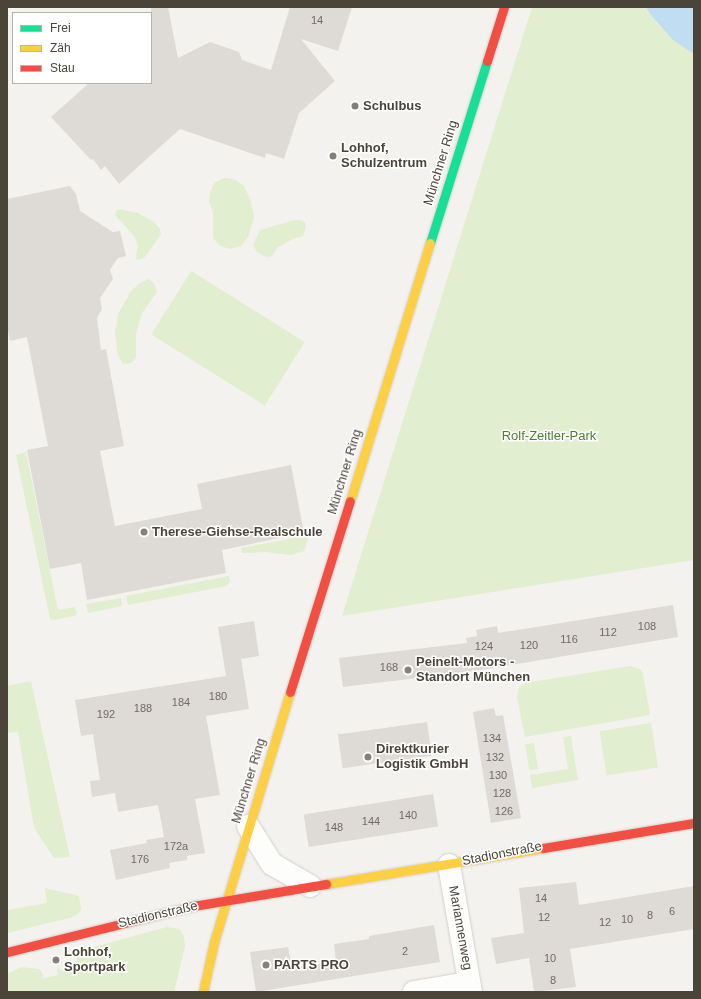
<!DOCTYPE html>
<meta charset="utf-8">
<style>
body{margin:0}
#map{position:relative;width:701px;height:999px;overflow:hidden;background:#f4f2ee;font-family:Arial,sans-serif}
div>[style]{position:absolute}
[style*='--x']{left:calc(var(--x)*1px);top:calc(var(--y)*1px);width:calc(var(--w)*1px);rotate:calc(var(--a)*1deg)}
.green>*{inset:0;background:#e1eecf;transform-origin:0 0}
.water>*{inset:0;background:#c0ddf1}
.building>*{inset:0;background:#dedbd6;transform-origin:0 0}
.roads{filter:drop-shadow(0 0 1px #d2d0cb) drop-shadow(0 0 1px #d2d0cb)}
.street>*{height:22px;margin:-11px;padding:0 11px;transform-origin:11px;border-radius:11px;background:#fdfdfc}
.fast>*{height:9px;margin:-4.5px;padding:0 4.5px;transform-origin:4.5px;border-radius:4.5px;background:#16e098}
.slow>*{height:9px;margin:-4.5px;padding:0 4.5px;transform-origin:4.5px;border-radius:4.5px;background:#ffcf43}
.jam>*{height:9px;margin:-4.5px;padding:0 4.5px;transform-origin:4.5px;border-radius:4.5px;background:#f24e42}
.dots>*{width:11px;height:11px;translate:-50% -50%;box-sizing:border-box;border:2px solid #fff;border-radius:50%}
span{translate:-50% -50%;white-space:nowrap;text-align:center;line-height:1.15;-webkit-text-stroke:3px #fff;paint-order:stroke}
.number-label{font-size:11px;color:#706a61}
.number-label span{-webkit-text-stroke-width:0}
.poi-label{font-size:13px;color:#4b4439;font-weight:700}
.left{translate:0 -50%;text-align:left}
.street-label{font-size:13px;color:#4b4439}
.park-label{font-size:13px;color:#4a7f2a}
.frame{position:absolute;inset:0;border:8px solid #4b4439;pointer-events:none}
.legend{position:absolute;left:12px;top:12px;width:140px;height:72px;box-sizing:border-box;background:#fff;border:1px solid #b7b4b0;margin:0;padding:5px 7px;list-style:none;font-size:12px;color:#4b4439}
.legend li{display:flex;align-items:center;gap:8px;height:20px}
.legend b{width:20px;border:1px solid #b7b4b0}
</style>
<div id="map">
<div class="green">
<div style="clip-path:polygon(532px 7px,694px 7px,694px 560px,342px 616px)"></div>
<div style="clip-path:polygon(224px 178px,234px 179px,244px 186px,251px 201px,254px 217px,248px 237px,241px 246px,230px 249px,220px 246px,213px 238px,213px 213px,209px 202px,210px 192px,215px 182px)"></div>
<div style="clip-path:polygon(119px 209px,138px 213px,154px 222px,160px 229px,161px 235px,144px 258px,137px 260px,136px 256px,138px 246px,134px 236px,115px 215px,116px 211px)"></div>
<div style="clip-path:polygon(294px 220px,300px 220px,305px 222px,306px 227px,303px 236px,293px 239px,278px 247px,272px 256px,266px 257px,257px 252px,253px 245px,260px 230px)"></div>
<div style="left:191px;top:271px;width:134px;height:75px;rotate:32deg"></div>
<div style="clip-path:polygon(149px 279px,155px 285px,157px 292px,142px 313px,136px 334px,136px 358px,131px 363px,123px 364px,118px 355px,115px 333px,118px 314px,131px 291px,140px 283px)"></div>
<div style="clip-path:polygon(26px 452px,58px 610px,75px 607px,77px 615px,55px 620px,50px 619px,16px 455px)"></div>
<div style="clip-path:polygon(309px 535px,304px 551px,291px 555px,266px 552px,242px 553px,241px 548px)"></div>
<div style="clip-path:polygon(229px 576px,230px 581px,227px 586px,128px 605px,126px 596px)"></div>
<div style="clip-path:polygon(121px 598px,122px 606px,88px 613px,86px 604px)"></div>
<div style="clip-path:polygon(630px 666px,640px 669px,643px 673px,650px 715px,525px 737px,517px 697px,519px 687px,525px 683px)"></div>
<div style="clip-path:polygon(31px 681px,70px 857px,54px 858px,34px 828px,18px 732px,7px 733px,7px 686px)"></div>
<div style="left:651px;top:723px;width:45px;height:52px;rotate:81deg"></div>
<div style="clip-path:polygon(571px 736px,578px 780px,532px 788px,530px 775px,568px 769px,563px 737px)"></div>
<div style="left:534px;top:743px;width:26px;height:9px;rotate:81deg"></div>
<div style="clip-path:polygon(45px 888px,79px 896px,81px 910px,78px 914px,70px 918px,7px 933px,7px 910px,47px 903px)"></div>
<div style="clip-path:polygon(167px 927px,179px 929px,184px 936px,185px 946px,174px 992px,7px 992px,7px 974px,21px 967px,40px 969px,44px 978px,58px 975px,57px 968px,65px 972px,77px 968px,76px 952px)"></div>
</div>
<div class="water">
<div style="clip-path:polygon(646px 7px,694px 7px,694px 54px,673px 40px,651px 15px)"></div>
</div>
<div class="building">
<div style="clip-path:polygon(151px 7px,168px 7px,178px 58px,210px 42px,239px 52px,242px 60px,271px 70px,290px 7px,352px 7px,338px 51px,301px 39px,335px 81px,299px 113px,284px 159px,266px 153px,265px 158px,180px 129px,119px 184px,105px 166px,101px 170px,93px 159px,91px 160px,51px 117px,89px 83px,151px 83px)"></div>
<div style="clip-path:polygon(70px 186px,76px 194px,80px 211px,113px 232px,120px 231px,126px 256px,118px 258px,110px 270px,113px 279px,100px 298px,102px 309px,97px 318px,101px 350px,106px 349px,124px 446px,100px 451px,115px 526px,202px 509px,197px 484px,291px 465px,304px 533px,222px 550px,226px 573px,87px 600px,81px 563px,50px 569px,27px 450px,48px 446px,27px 337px,10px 341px,7px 325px,7px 199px)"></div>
<div style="clip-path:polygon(673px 605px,678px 637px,475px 671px,343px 687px,339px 658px,467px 643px,466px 638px,477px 636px,476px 630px,497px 626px,498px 633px)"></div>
<div style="clip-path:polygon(254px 621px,259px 656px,241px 659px,249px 709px,206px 716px,220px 795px,195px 799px,205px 853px,187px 856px,187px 860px,169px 863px,170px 868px,116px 880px,110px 850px,147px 843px,146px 840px,164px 837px,158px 805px,118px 812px,115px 793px,92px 797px,90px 781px,100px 780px,93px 734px,81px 736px,75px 700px,226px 676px,218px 627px)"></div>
<div style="clip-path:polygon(494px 708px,496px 716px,503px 715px,521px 818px,491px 823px,473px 712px)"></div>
<div style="left:427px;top:722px;width:34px;height:90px;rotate:82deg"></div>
<div style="left:433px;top:794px;width:33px;height:131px;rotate:81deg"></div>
<div style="clip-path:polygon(576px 882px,579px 905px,694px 886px,694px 929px,570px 949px,576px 987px,534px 992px,529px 958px,496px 964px,491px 938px,524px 933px,519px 888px)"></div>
<div style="clip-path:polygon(434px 925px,440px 962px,256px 992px,250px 952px,288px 947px,292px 968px,336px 962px,334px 944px,369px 939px,369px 936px)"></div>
</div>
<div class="roads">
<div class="street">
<div style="--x:248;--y:826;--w:45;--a:57.7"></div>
<div style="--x:272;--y:864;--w:44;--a:30.1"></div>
<div style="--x:449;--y:865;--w:129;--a:80.2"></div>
<div style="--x:414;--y:992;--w:56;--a:-9.3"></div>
</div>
<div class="fast">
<div style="--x:430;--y:243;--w:191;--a:-72.6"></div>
</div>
<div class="slow">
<div style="--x:350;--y:501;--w:270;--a:-72.8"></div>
<div style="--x:326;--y:884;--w:220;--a:-9.4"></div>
<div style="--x:203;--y:992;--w:51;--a:-77.6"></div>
<div style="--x:214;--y:942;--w:261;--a:-73.1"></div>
</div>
<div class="jam">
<div style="--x:487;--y:61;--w:57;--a:-72.5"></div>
<div style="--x:290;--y:692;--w:200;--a:-72.6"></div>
<div style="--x:543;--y:848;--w:153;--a:-9.4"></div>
<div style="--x:7;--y:952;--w:192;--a:-13.9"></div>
<div style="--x:193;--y:906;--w:135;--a:-9.4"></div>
</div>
</div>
<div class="dots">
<div style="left:355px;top:106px;background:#868178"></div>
<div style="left:333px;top:156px;background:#868178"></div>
<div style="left:144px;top:532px;background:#868178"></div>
<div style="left:408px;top:670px;background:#868178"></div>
<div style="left:368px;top:757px;background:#868178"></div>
<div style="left:56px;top:960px;background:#868178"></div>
<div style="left:266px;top:965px;background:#868178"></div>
</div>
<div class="number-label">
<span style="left:317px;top:20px">14</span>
<span style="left:647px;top:626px">108</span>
<span style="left:608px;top:632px">112</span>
<span style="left:569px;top:639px">116</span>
<span style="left:529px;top:645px">120</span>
<span style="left:484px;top:646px">124</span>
<span style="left:389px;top:667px">168</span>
<span style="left:218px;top:696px">180</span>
<span style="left:181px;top:702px">184</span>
<span style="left:143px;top:708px">188</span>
<span style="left:106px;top:714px">192</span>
<span style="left:492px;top:738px">134</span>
<span style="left:495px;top:757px">132</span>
<span style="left:498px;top:775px">130</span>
<span style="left:502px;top:793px">128</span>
<span style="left:504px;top:811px">126</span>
<span style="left:408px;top:815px">140</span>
<span style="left:371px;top:821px">144</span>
<span style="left:334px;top:827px">148</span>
<span style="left:176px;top:846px">172a</span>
<span style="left:140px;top:859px">176</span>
<span style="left:541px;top:898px">14</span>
<span style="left:672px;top:911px">6</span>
<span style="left:650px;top:915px">8</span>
<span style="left:544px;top:917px">12</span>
<span style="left:627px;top:919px">10</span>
<span style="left:605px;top:922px">12</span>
<span style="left:405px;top:951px">2</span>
<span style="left:550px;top:958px">10</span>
<span style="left:553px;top:980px">8</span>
</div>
<div class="poi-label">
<span class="left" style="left:363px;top:106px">Schulbus</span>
<span class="left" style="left:341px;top:156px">Lohhof,<br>Schulzentrum</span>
<span class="left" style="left:152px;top:532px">Therese-Giehse-Realschule</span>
<span class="left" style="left:416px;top:670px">Peinelt-Motors -<br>Standort München</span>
<span class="left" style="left:376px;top:757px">Direktkurier<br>Logistik GmbH</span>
<span class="left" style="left:64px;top:960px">Lohhof,<br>Sportpark</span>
<span class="left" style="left:274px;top:965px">PARTS PRO</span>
</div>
<div class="street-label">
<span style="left:441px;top:163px;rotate:-73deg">Münchner Ring</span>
<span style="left:345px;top:472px;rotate:-73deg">Münchner Ring</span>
<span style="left:249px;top:781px;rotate:-73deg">Münchner Ring</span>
<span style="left:502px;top:854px;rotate:-11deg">Stadionstraße</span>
<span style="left:158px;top:915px;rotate:-13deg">Stadionstraße</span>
<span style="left:460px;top:928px;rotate:80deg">Mariannenweg</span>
</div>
<div class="park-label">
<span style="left:549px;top:436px">Rolf-Zeitler-Park</span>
</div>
<div class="frame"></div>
<ul class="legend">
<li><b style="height:5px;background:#16e098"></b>Frei</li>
<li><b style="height:5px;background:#ffcf43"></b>Zäh</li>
<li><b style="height:5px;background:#f24e42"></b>Stau</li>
</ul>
</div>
